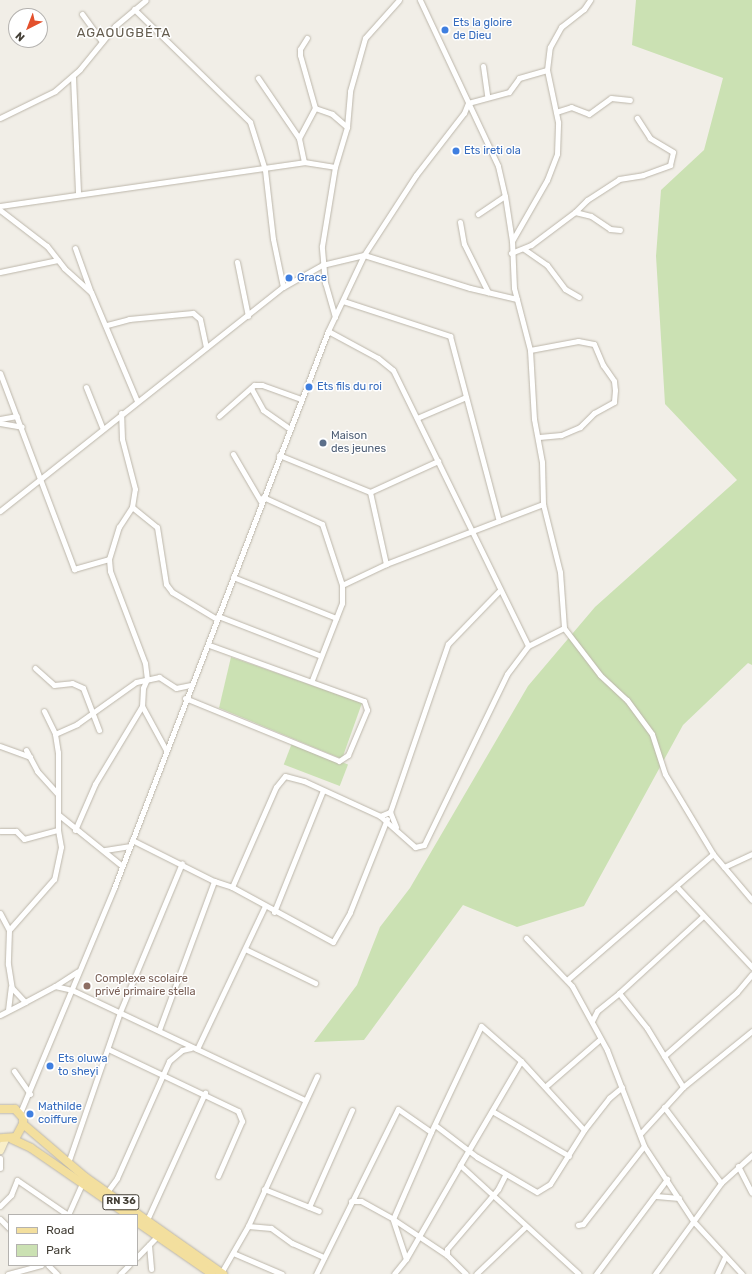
<!DOCTYPE html>
<meta charset="utf-8">
<style>
body{margin:0}
#map{position:relative;width:752px;height:1274px;overflow:hidden;background:#f1eee7;font-family:Rubik,sans-serif}
div>[style]{position:absolute}
[style*='--x']{left:calc(var(--x)*1px);top:calc(var(--y)*1px);width:calc(var(--w)*1px);rotate:calc(var(--a)*1deg)}
.green>*{inset:0;background:#cbe1b3;transform-origin:0 0}
.roads{filter:drop-shadow(0 0 1px #bcb6aa) drop-shadow(0 0 1px #bcb6aa)}
.minor>*{height:5px;margin:-2.5px;padding:0 2.5px;transform-origin:2.5px;border-radius:2.5px;background:#fff}
.secondary>*{height:7px;margin:-3.5px;padding:0 3.5px;transform-origin:3.5px;border-radius:3.5px;background:#f9efc9}
.primary>*{height:8px;margin:-4px;padding:0 4px;transform-origin:4px;border-radius:4px;background:#f3df9e}
.dots>*{width:11px;height:11px;translate:-50% -50%;box-sizing:border-box;border:2px solid #fff;border-radius:50%}
span{translate:-50% -50%;white-space:nowrap;text-align:center;line-height:1.15;-webkit-text-stroke:3px #fff;paint-order:stroke}
.shield-label span{padding:1px 3px;background:#fff;border:1px solid;border-radius:3px;-webkit-text-stroke-width:0}
.shield-label{font-size:10px;color:#433f36;font-weight:700}
.shop-label{font-size:11px;color:#366cbe}
.left{translate:0 -50%;text-align:left}
.service-label{font-size:11px;color:#4e5e75}
.education-label{font-size:11px;color:#785e54}
.quarter-label{font-size:13px;color:#655d4f;letter-spacing:1px}
.legend{position:absolute;left:8px;top:1214px;width:130px;height:52px;box-sizing:border-box;background:#fff;border:1px solid #b4b2af;margin:0;padding:5px 7px;list-style:none;font-size:12px;color:#433f36}
.legend li{display:flex;align-items:center;gap:8px;height:20px}
.legend b{width:20px;border:1px solid #b4b2af}
.north{position:absolute;left:8px;top:8px;width:40px;height:40px;box-sizing:border-box;background:#fff;border:1px solid #b4b2af;border-radius:50%;rotate:222deg;font-size:11px;font-weight:700;line-height:16px;text-align:center;color:#433f36}
.north::after{content:'';display:block;margin:auto;width:14px;height:18px;background:#e3502c;clip-path:polygon(50% 0,100% 100%,50% 72%,0 100%)}
</style>
<div id="map">
<div class="green">
<div style="clip-path:polygon(636px 0,752px 0,752px 665px,748px 663px,683px 725px,584px 906px,517px 927px,463px 905px,364px 1040px,314px 1042px,357px 985px,380px 927px,410px 888px,528px 686px,595px 607px,737px 480px,665px 404px,656px 256px,661px 190px,704px 150px,723px 78px,632px 45px)"></div>
<div style="clip-path:polygon(231px 657px,362px 703px,342px 759px,219px 708px)"></div>
<div style="left:292px;top:743px;width:60px;height:23px;rotate:21deg"></div>
</div>
<div class="roads">
<div class="minor">
<div style="--x:420;--y:0;--w:183;--a:64.8"></div>
<div style="--x:498;--y:166;--w:31;--a:77"></div>
<div style="--x:505;--y:196;--w:46;--a:81.2"></div>
<div style="--x:512;--y:241;--w:47;--a:87.6"></div>
<div style="--x:514;--y:288;--w:64;--a:75.5"></div>
<div style="--x:530;--y:350;--w:69;--a:86.7"></div>
<div style="--x:534;--y:419;--w:44;--a:79.5"></div>
<div style="--x:542;--y:462;--w:42;--a:88.6"></div>
<div style="--x:543;--y:504;--w:70;--a:76"></div>
<div style="--x:560;--y:572;--w:56;--a:85.9"></div>
<div style="--x:564;--y:628;--w:59;--a:52.5"></div>
<div style="--x:600;--y:675;--w:37;--a:43"></div>
<div style="--x:627;--y:700;--w:42;--a:53.7"></div>
<div style="--x:652;--y:734;--w:42;--a:72"></div>
<div style="--x:665;--y:774;--w:93;--a:59"></div>
<div style="--x:713;--y:854;--w:60;--a:49.7"></div>
<div style="--x:134;--y:9;--w:162;--a:44.2"></div>
<div style="--x:250;--y:122;--w:50;--a:72.6"></div>
<div style="--x:265;--y:170;--w:69;--a:83.4"></div>
<div style="--x:273;--y:239;--w:49;--a:78.2"></div>
<div style="--x:82;--y:14;--w:34;--a:54"></div>
<div style="--x:483;--y:66;--w:30;--a:82"></div>
<div style="--x:73;--y:77;--w:116;--a:87.5"></div>
<div style="--x:258;--y:78;--w:73;--a:55.7"></div>
<div style="--x:315;--y:108;--w:18;--a:19"></div>
<div style="--x:332;--y:114;--w:20;--a:41"></div>
<div style="--x:556;--y:112;--w:16;--a:-18"></div>
<div style="--x:571;--y:107;--w:19;--a:21"></div>
<div style="--x:589;--y:114;--w:27;--a:-36"></div>
<div style="--x:611;--y:98;--w:19;--a:6"></div>
<div style="--x:0;--y:118;--w:61;--a:-26.1"></div>
<div style="--x:55;--y:91;--w:33;--a:-41"></div>
<div style="--x:80;--y:69;--w:55;--a:-50.9"></div>
<div style="--x:115;--y:26;--w:40;--a:-40"></div>
<div style="--x:304;--y:162;--w:25;--a:-102"></div>
<div style="--x:299;--y:138;--w:34;--a:-62"></div>
<div style="--x:315;--y:108;--w:55;--a:-105.8"></div>
<div style="--x:300;--y:55;--w:6;--a:-90"></div>
<div style="--x:300;--y:49;--w:13;--a:-58"></div>
<div style="--x:0;--y:206;--w:307;--a:-8.2"></div>
<div style="--x:304;--y:162;--w:31;--a:9"></div>
<div style="--x:0;--y:210;--w:59;--a:37.5"></div>
<div style="--x:47;--y:246;--w:28;--a:52"></div>
<div style="--x:64;--y:268;--w:36;--a:42"></div>
<div style="--x:91;--y:292;--w:118;--a:67.1"></div>
<div style="--x:575;--y:212;--w:16;--a:14"></div>
<div style="--x:591;--y:216;--w:23;--a:34"></div>
<div style="--x:610;--y:229;--w:10;--a:6"></div>
<div style="--x:478;--y:214;--w:32;--a:-34"></div>
<div style="--x:460;--y:222;--w:22;--a:80"></div>
<div style="--x:464;--y:244;--w:54;--a:63.4"></div>
<div style="--x:512;--y:241;--w:70;--a:-60.2"></div>
<div style="--x:547;--y:180;--w:28;--a:-69"></div>
<div style="--x:557;--y:154;--w:32;--a:-88"></div>
<div style="--x:558;--y:122;--w:53;--a:-101.9"></div>
<div style="--x:547;--y:70;--w:23;--a:-83"></div>
<div style="--x:550;--y:47;--w:23;--a:-61"></div>
<div style="--x:561;--y:27;--w:29;--a:-38"></div>
<div style="--x:584;--y:9;--w:11;--a:-56"></div>
<div style="--x:75;--y:248;--w:45;--a:70.3"></div>
<div style="--x:524;--y:249;--w:28;--a:35"></div>
<div style="--x:547;--y:265;--w:30;--a:53"></div>
<div style="--x:565;--y:289;--w:16;--a:30"></div>
<div style="--x:511;--y:253;--w:22;--a:-22"></div>
<div style="--x:531;--y:245;--w:55;--a:-36.9"></div>
<div style="--x:575;--y:212;--w:17;--a:-45"></div>
<div style="--x:587;--y:200;--w:38;--a:-33"></div>
<div style="--x:619;--y:179;--w:24;--a:-9"></div>
<div style="--x:643;--y:175;--w:29;--a:-20"></div>
<div style="--x:670;--y:165;--w:13;--a:-77"></div>
<div style="--x:673;--y:152;--w:27;--a:-149"></div>
<div style="--x:650;--y:138;--w:24;--a:-123"></div>
<div style="--x:237;--y:262;--w:55;--a:78.5"></div>
<div style="--x:0;--y:272;--w:59;--a:-11.7"></div>
<div style="--x:343;--y:301;--w:113;--a:18.1"></div>
<div style="--x:450;--y:336;--w:191;--a:75.2"></div>
<div style="--x:335;--y:317;--w:35;--a:-106"></div>
<div style="--x:325;--y:283;--w:37;--a:-95"></div>
<div style="--x:322;--y:246;--w:80;--a:-80.7"></div>
<div style="--x:335;--y:167;--w:42;--a:-73.3"></div>
<div style="--x:347;--y:127;--w:36;--a:-85"></div>
<div style="--x:350;--y:91;--w:55;--a:-74.2"></div>
<div style="--x:365;--y:38;--w:51;--a:-48.2"></div>
<div style="--x:107;--y:325;--w:23;--a:-15"></div>
<div style="--x:129;--y:319;--w:64;--a:-5.4"></div>
<div style="--x:193;--y:313;--w:9;--a:41"></div>
<div style="--x:200;--y:319;--w:29;--a:78"></div>
<div style="--x:328;--y:331;--w:57;--a:28.4"></div>
<div style="--x:378;--y:358;--w:19;--a:39"></div>
<div style="--x:393;--y:370;--w:307;--a:63.9"></div>
<div style="--x:530;--y:350;--w:49;--a:-10.6"></div>
<div style="--x:578;--y:341;--w:16;--a:11"></div>
<div style="--x:594;--y:344;--w:23;--a:67"></div>
<div style="--x:603;--y:365;--w:19;--a:55"></div>
<div style="--x:614;--y:381;--w:9;--a:84"></div>
<div style="--x:615;--y:390;--w:12;--a:95"></div>
<div style="--x:614;--y:402;--w:23;--a:151"></div>
<div style="--x:594;--y:413;--w:20;--a:135"></div>
<div style="--x:580;--y:427;--w:21;--a:157"></div>
<div style="--x:561;--y:435;--w:22;--a:175"></div>
<div style="--x:0;--y:373;--w:210;--a:69.3"></div>
<div style="--x:74;--y:569;--w:36;--a:-16"></div>
<div style="--x:109;--y:559;--w:12;--a:85"></div>
<div style="--x:110;--y:571;--w:98;--a:69.2"></div>
<div style="--x:145;--y:663;--w:16;--a:83"></div>
<div style="--x:147;--y:679;--w:10;--a:114"></div>
<div style="--x:143;--y:688;--w:18;--a:93"></div>
<div style="--x:142;--y:706;--w:50;--a:61.4"></div>
<div style="--x:86;--y:387;--w:43;--a:68.2"></div>
<div style="--x:251;--y:388;--w:25;--a:61"></div>
<div style="--x:263;--y:410;--w:32;--a:35"></div>
<div style="--x:219;--y:416;--w:47;--a:-41.5"></div>
<div style="--x:254;--y:385;--w:8;--a:0"></div>
<div style="--x:262;--y:385;--w:41;--a:19.7"></div>
<div style="--x:417;--y:418;--w:53;--a:-23.2"></div>
<div style="--x:0;--y:419;--w:17;--a:-10"></div>
<div style="--x:0;--y:423;--w:22;--a:10"></div>
<div style="--x:233;--y:454;--w:56;--a:59.7"></div>
<div style="--x:279;--y:455;--w:98;--a:22.1"></div>
<div style="--x:370;--y:492;--w:75;--a:-24.5"></div>
<div style="--x:370;--y:492;--w:74;--a:77.5"></div>
<div style="--x:263;--y:497;--w:65;--a:24.6"></div>
<div style="--x:322;--y:524;--w:64;--a:71.8"></div>
<div style="--x:342;--y:585;--w:18;--a:90"></div>
<div style="--x:342;--y:603;--w:83;--a:111.3"></div>
<div style="--x:132;--y:507;--w:32;--a:39"></div>
<div style="--x:157;--y:527;--w:58;--a:81"></div>
<div style="--x:166;--y:584;--w:10;--a:53"></div>
<div style="--x:172;--y:592;--w:52;--a:31"></div>
<div style="--x:0;--y:511;--w:361;--a:-38.4"></div>
<div style="--x:283;--y:287;--w:45;--a:-29.4"></div>
<div style="--x:322;--y:265;--w:43;--a:-13.4"></div>
<div style="--x:364;--y:255;--w:111;--a:17.3"></div>
<div style="--x:470;--y:288;--w:48;--a:13.2"></div>
<div style="--x:109;--y:559;--w:34;--a:-73"></div>
<div style="--x:119;--y:527;--w:24;--a:-57"></div>
<div style="--x:132;--y:507;--w:18;--a:-81"></div>
<div style="--x:135;--y:489;--w:52;--a:-104.6"></div>
<div style="--x:122;--y:439;--w:26;--a:-92"></div>
<div style="--x:233;--y:577;--w:111;--a:21.7"></div>
<div style="--x:342;--y:585;--w:49;--a:-25.5"></div>
<div style="--x:386;--y:564;--w:168;--a:-20.9"></div>
<div style="--x:218;--y:616;--w:110;--a:21.2"></div>
<div style="--x:35;--y:668;--w:25;--a:42"></div>
<div style="--x:54;--y:685;--w:18;--a:-6"></div>
<div style="--x:72;--y:683;--w:12;--a:24"></div>
<div style="--x:83;--y:688;--w:45;--a:69.1"></div>
<div style="--x:185;--y:698;--w:166;--a:22.2"></div>
<div style="--x:339;--y:761;--w:11;--a:-34"></div>
<div style="--x:348;--y:755;--w:49;--a:-67.1"></div>
<div style="--x:367;--y:710;--w:9;--a:-108"></div>
<div style="--x:364;--y:701;--w:165;--a:-160.1"></div>
<div style="--x:44;--y:711;--w:25;--a:64"></div>
<div style="--x:55;--y:734;--w:18;--a:81"></div>
<div style="--x:58;--y:752;--w:78;--a:90"></div>
<div style="--x:58;--y:830;--w:17;--a:80"></div>
<div style="--x:61;--y:847;--w:33;--a:102"></div>
<div style="--x:54;--y:879;--w:68;--a:131.4"></div>
<div style="--x:9;--y:930;--w:34;--a:92"></div>
<div style="--x:8;--y:964;--w:24;--a:81"></div>
<div style="--x:12;--y:988;--w:19;--a:47"></div>
<div style="--x:25;--y:1002;--w:34;--a:-28"></div>
<div style="--x:55;--y:986;--w:17;--a:13"></div>
<div style="--x:72;--y:990;--w:258;--a:25.3"></div>
<div style="--x:55;--y:734;--w:24;--a:-24"></div>
<div style="--x:77;--y:724;--w:72;--a:-35.4"></div>
<div style="--x:136;--y:682;--w:24;--a:-12"></div>
<div style="--x:159;--y:677;--w:20;--a:33"></div>
<div style="--x:176;--y:688;--w:14;--a:-12"></div>
<div style="--x:0;--y:746;--w:32;--a:20"></div>
<div style="--x:26;--y:750;--w:24;--a:62"></div>
<div style="--x:37;--y:771;--w:30;--a:48"></div>
<div style="--x:390;--y:812;--w:16;--a:68"></div>
<div style="--x:59;--y:815;--w:80;--a:38.9"></div>
<div style="--x:380;--y:816;--w:11;--a:-22"></div>
<div style="--x:390;--y:812;--w:178;--a:-71"></div>
<div style="--x:448;--y:644;--w:75;--a:-46.1"></div>
<div style="--x:75;--y:830;--w:50;--a:-66.5"></div>
<div style="--x:95;--y:784;--w:91;--a:-58.9"></div>
<div style="--x:0;--y:831;--w:16;--a:0"></div>
<div style="--x:16;--y:831;--w:11;--a:45"></div>
<div style="--x:24;--y:839;--w:35;--a:-15"></div>
<div style="--x:132;--y:840;--w:92;--a:26.6"></div>
<div style="--x:214;--y:881;--w:19;--a:18"></div>
<div style="--x:232;--y:887;--w:115;--a:28.6"></div>
<div style="--x:333;--y:942;--w:34;--a:-60"></div>
<div style="--x:350;--y:912;--w:100;--a:-68.3"></div>
<div style="--x:105;--y:850;--w:24;--a:-9"></div>
<div style="--x:724;--y:867;--w:31;--a:-25"></div>
<div style="--x:676;--y:886;--w:111;--a:46.8"></div>
<div style="--x:232;--y:887;--w:109;--a:-66.3"></div>
<div style="--x:276;--y:787;--w:14;--a:-51"></div>
<div style="--x:285;--y:776;--w:20;--a:15"></div>
<div style="--x:304;--y:781;--w:84;--a:24.7"></div>
<div style="--x:380;--y:816;--w:47;--a:41.5"></div>
<div style="--x:415;--y:847;--w:9;--a:-13"></div>
<div style="--x:424;--y:845;--w:190;--a:-64.1"></div>
<div style="--x:507;--y:674;--w:35;--a:-53"></div>
<div style="--x:528;--y:646;--w:40;--a:-26.6"></div>
<div style="--x:274;--y:912;--w:131;--a:-68.1"></div>
<div style="--x:0;--y:913;--w:19;--a:62"></div>
<div style="--x:526;--y:938;--w:66;--a:46.2"></div>
<div style="--x:572;--y:986;--w:73;--a:61.3"></div>
<div style="--x:607;--y:1050;--w:103;--a:68.9"></div>
<div style="--x:644;--y:1146;--w:91;--a:56.7"></div>
<div style="--x:694;--y:1222;--w:71;--a:47.3"></div>
<div style="--x:245;--y:949;--w:78;--a:25.9"></div>
<div style="--x:567;--y:980;--w:193;--a:-40.8"></div>
<div style="--x:55;--y:986;--w:27;--a:-33"></div>
<div style="--x:8;--y:1010;--w:23;--a:-83"></div>
<div style="--x:0;--y:1015;--w:28;--a:-27"></div>
<div style="--x:592;--y:1021;--w:11;--a:-63"></div>
<div style="--x:597;--y:1011;--w:28;--a:-39"></div>
<div style="--x:159;--y:1030;--w:159;--a:-69.7"></div>
<div style="--x:108;--y:1049;--w:144;--a:25.5"></div>
<div style="--x:238;--y:1111;--w:11;--a:68"></div>
<div style="--x:242;--y:1121;--w:60;--a:113.6"></div>
<div style="--x:197;--y:1049;--w:158;--a:-64.6"></div>
<div style="--x:664;--y:1056;--w:97;--a:-41.2"></div>
<div style="--x:737;--y:992;--w:23;--a:-50"></div>
<div style="--x:521;--y:1061;--w:121;--a:120.4"></div>
<div style="--x:460;--y:1165;--w:161;--a:42.5"></div>
<div style="--x:14;--y:1071;--w:28;--a:55"></div>
<div style="--x:546;--y:1086;--w:72;--a:-41"></div>
<div style="--x:683;--y:1087;--w:69;--a:-121.4"></div>
<div style="--x:647;--y:1028;--w:45;--a:-128.7"></div>
<div style="--x:619;--y:993;--w:114;--a:-42.5"></div>
<div style="--x:664;--y:1107;--w:95;--a:53.1"></div>
<div style="--x:492;--y:1111;--w:89;--a:30.3"></div>
<div style="--x:20;--y:1113;--w:244;--a:-67.3"></div>
<div style="--x:114;--y:888;--w:597;--a:-68.98"></div>
<div style="--x:328;--y:331;--w:84;--a:-64.7"></div>
<div style="--x:364;--y:255;--w:95;--a:-57"></div>
<div style="--x:416;--y:175;--w:78;--a:-52.3"></div>
<div style="--x:464;--y:113;--w:11;--a:-68"></div>
<div style="--x:468;--y:103;--w:42;--a:-15"></div>
<div style="--x:509;--y:92;--w:17;--a:-54"></div>
<div style="--x:519;--y:78;--w:29;--a:-16"></div>
<div style="--x:435;--y:1125;--w:53;--a:37.3"></div>
<div style="--x:477;--y:1157;--w:69;--a:30.3"></div>
<div style="--x:537;--y:1192;--w:15;--a:-32"></div>
<div style="--x:550;--y:1184;--w:64;--a:-57.8"></div>
<div style="--x:584;--y:1130;--w:41;--a:-52"></div>
<div style="--x:609;--y:1098;--w:17;--a:-40"></div>
<div style="--x:640;--y:1134;--w:64;--a:-47.5"></div>
<div style="--x:683;--y:1087;--w:89;--a:-39.1"></div>
<div style="--x:0;--y:1158;--w:10;--a:90"></div>
<div style="--x:68;--y:1163;--w:160;--a:-71"></div>
<div style="--x:120;--y:1012;--w:161;--a:-67.4"></div>
<div style="--x:738;--y:1166;--w:30;--a:63"></div>
<div style="--x:264;--y:1189;--w:59;--a:21.8"></div>
<div style="--x:107;--y:1192;--w:17;--a:-54"></div>
<div style="--x:117;--y:1178;--w:128;--a:-66"></div>
<div style="--x:169;--y:1061;--w:17;--a:-40"></div>
<div style="--x:182;--y:1050;--w:9;--a:-13"></div>
<div style="--x:656;--y:1196;--w:23;--a:5"></div>
<div style="--x:351;--y:1201;--w:10;--a:0"></div>
<div style="--x:361;--y:1201;--w:37;--a:29"></div>
<div style="--x:393;--y:1219;--w:95;--a:-66.4"></div>
<div style="--x:0;--y:1206;--w:16;--a:-45"></div>
<div style="--x:11;--y:1195;--w:16;--a:-68"></div>
<div style="--x:17;--y:1180;--w:62;--a:34.5"></div>
<div style="--x:309;--y:1207;--w:106;--a:-66.1"></div>
<div style="--x:68;--y:1215;--w:36;--a:-66"></div>
<div style="--x:0;--y:1219;--w:13;--a:45"></div>
<div style="--x:393;--y:1219;--w:65;--a:33.7"></div>
<div style="--x:147;--y:1220;--w:140;--a:-65.5"></div>
<div style="--x:393;--y:1220;--w:41;--a:71.6"></div>
<div style="--x:406;--y:1259;--w:19;--a:129"></div>
<div style="--x:578;--y:1225;--w:5;--a:-11"></div>
<div style="--x:583;--y:1224;--w:99;--a:-52"></div>
<div style="--x:248;--y:1226;--w:23;--a:5"></div>
<div style="--x:271;--y:1228;--w:26;--a:36"></div>
<div style="--x:292;--y:1243;--w:35;--a:24"></div>
<div style="--x:149;--y:1245;--w:24;--a:85"></div>
<div style="--x:233;--y:1253;--w:53;--a:23.2"></div>
<div style="--x:137;--y:1257;--w:29;--a:-46"></div>
<div style="--x:406;--y:1259;--w:108;--a:-60.1"></div>
<div style="--x:48;--y:1265;--w:13;--a:45"></div>
<div style="--x:221;--y:1273;--w:54;--a:-60.1"></div>
<div style="--x:248;--y:1226;--w:165;--a:-65.3"></div>
<div style="--x:8;--y:1274;--w:34;--a:-15"></div>
<div style="--x:120;--y:1274;--w:13;--a:-45"></div>
<div style="--x:316;--y:1274;--w:184;--a:-63.6"></div>
<div style="--x:398;--y:1109;--w:40;--a:34.9"></div>
<div style="--x:431;--y:1132;--w:117;--a:-64.7"></div>
<div style="--x:481;--y:1026;--w:53;--a:41.2"></div>
<div style="--x:521;--y:1061;--w:93;--a:47.6"></div>
<div style="--x:466;--y:1274;--w:27;--a:-135"></div>
<div style="--x:447;--y:1255;--w:6;--a:-90"></div>
<div style="--x:447;--y:1249;--w:79;--a:-49.6"></div>
<div style="--x:498;--y:1189;--w:16;--a:-63"></div>
<div style="--x:476;--y:1274;--w:69;--a:-43.8"></div>
<div style="--x:596;--y:1274;--w:119;--a:-53.2"></div>
<div style="--x:655;--y:1274;--w:112;--a:-54"></div>
<div style="--x:721;--y:1183;--w:42;--a:-42.1"></div>
<div style="--x:717;--y:1274;--w:19;--a:-65"></div>
</div>
<div class="secondary">
<div style="--x:0;--y:1150;--w:12;--a:-66"></div>
</div>
<div class="primary">
<div style="--x:0;--y:1109;--w:15;--a:0"></div>
<div style="--x:15;--y:1109;--w:12;--a:48"></div>
<div style="--x:23;--y:1118;--w:6;--a:90"></div>
<div style="--x:23;--y:1124;--w:15;--a:118"></div>
<div style="--x:16;--y:1137;--w:16;--a:176"></div>
<div style="--x:23;--y:1124;--w:82;--a:40.5"></div>
<div style="--x:85;--y:1177;--w:169;--a:35.1"></div>
<div style="--x:12;--y:1139;--w:21;--a:25"></div>
<div style="--x:31;--y:1148;--w:118;--a:34.6"></div>
<div style="--x:137;--y:1222;--w:91;--a:34.7"></div>
</div>
</div>
<div class="dots">
<div style="left:445px;top:30px;background:#3f7fe0"></div>
<div style="left:456px;top:151px;background:#3f7fe0"></div>
<div style="left:289px;top:278px;background:#3f7fe0"></div>
<div style="left:309px;top:387px;background:#3f7fe0"></div>
<div style="left:323px;top:443px;background:#5c6f8a"></div>
<div style="left:87px;top:986px;background:#8d6e63"></div>
<div style="left:50px;top:1066px;background:#3f7fe0"></div>
<div style="left:30px;top:1114px;background:#3f7fe0"></div>
</div>
<div class="shield-label">
<span style="left:121px;top:1202px">RN 36</span>
</div>
<div class="shop-label">
<span class="left" style="left:453px;top:30px">Ets la gloire<br>de Dieu</span>
<span class="left" style="left:464px;top:151px">Ets ireti ola</span>
<span class="left" style="left:297px;top:278px">Grace</span>
<span class="left" style="left:317px;top:387px">Ets fils du roi</span>
<span class="left" style="left:58px;top:1066px">Ets oluwa<br>to sheyi</span>
<span class="left" style="left:38px;top:1114px">Mathilde<br>coiffure</span>
</div>
<div class="service-label">
<span class="left" style="left:331px;top:443px">Maison<br>des jeunes</span>
</div>
<div class="education-label">
<span class="left" style="left:95px;top:986px">Complexe scolaire<br>privé primaire stella</span>
</div>
<div class="quarter-label">
<span style="left:124px;top:33px">AGAOUGBÉTA</span>
</div>
<ul class="legend">
<li><b style="height:5px;background:#f3df9e"></b>Road</li>
<li><b style="height:11px;background:#cbe1b3"></b>Park</li>
</ul>
<div class="north">N</div>
</div>
